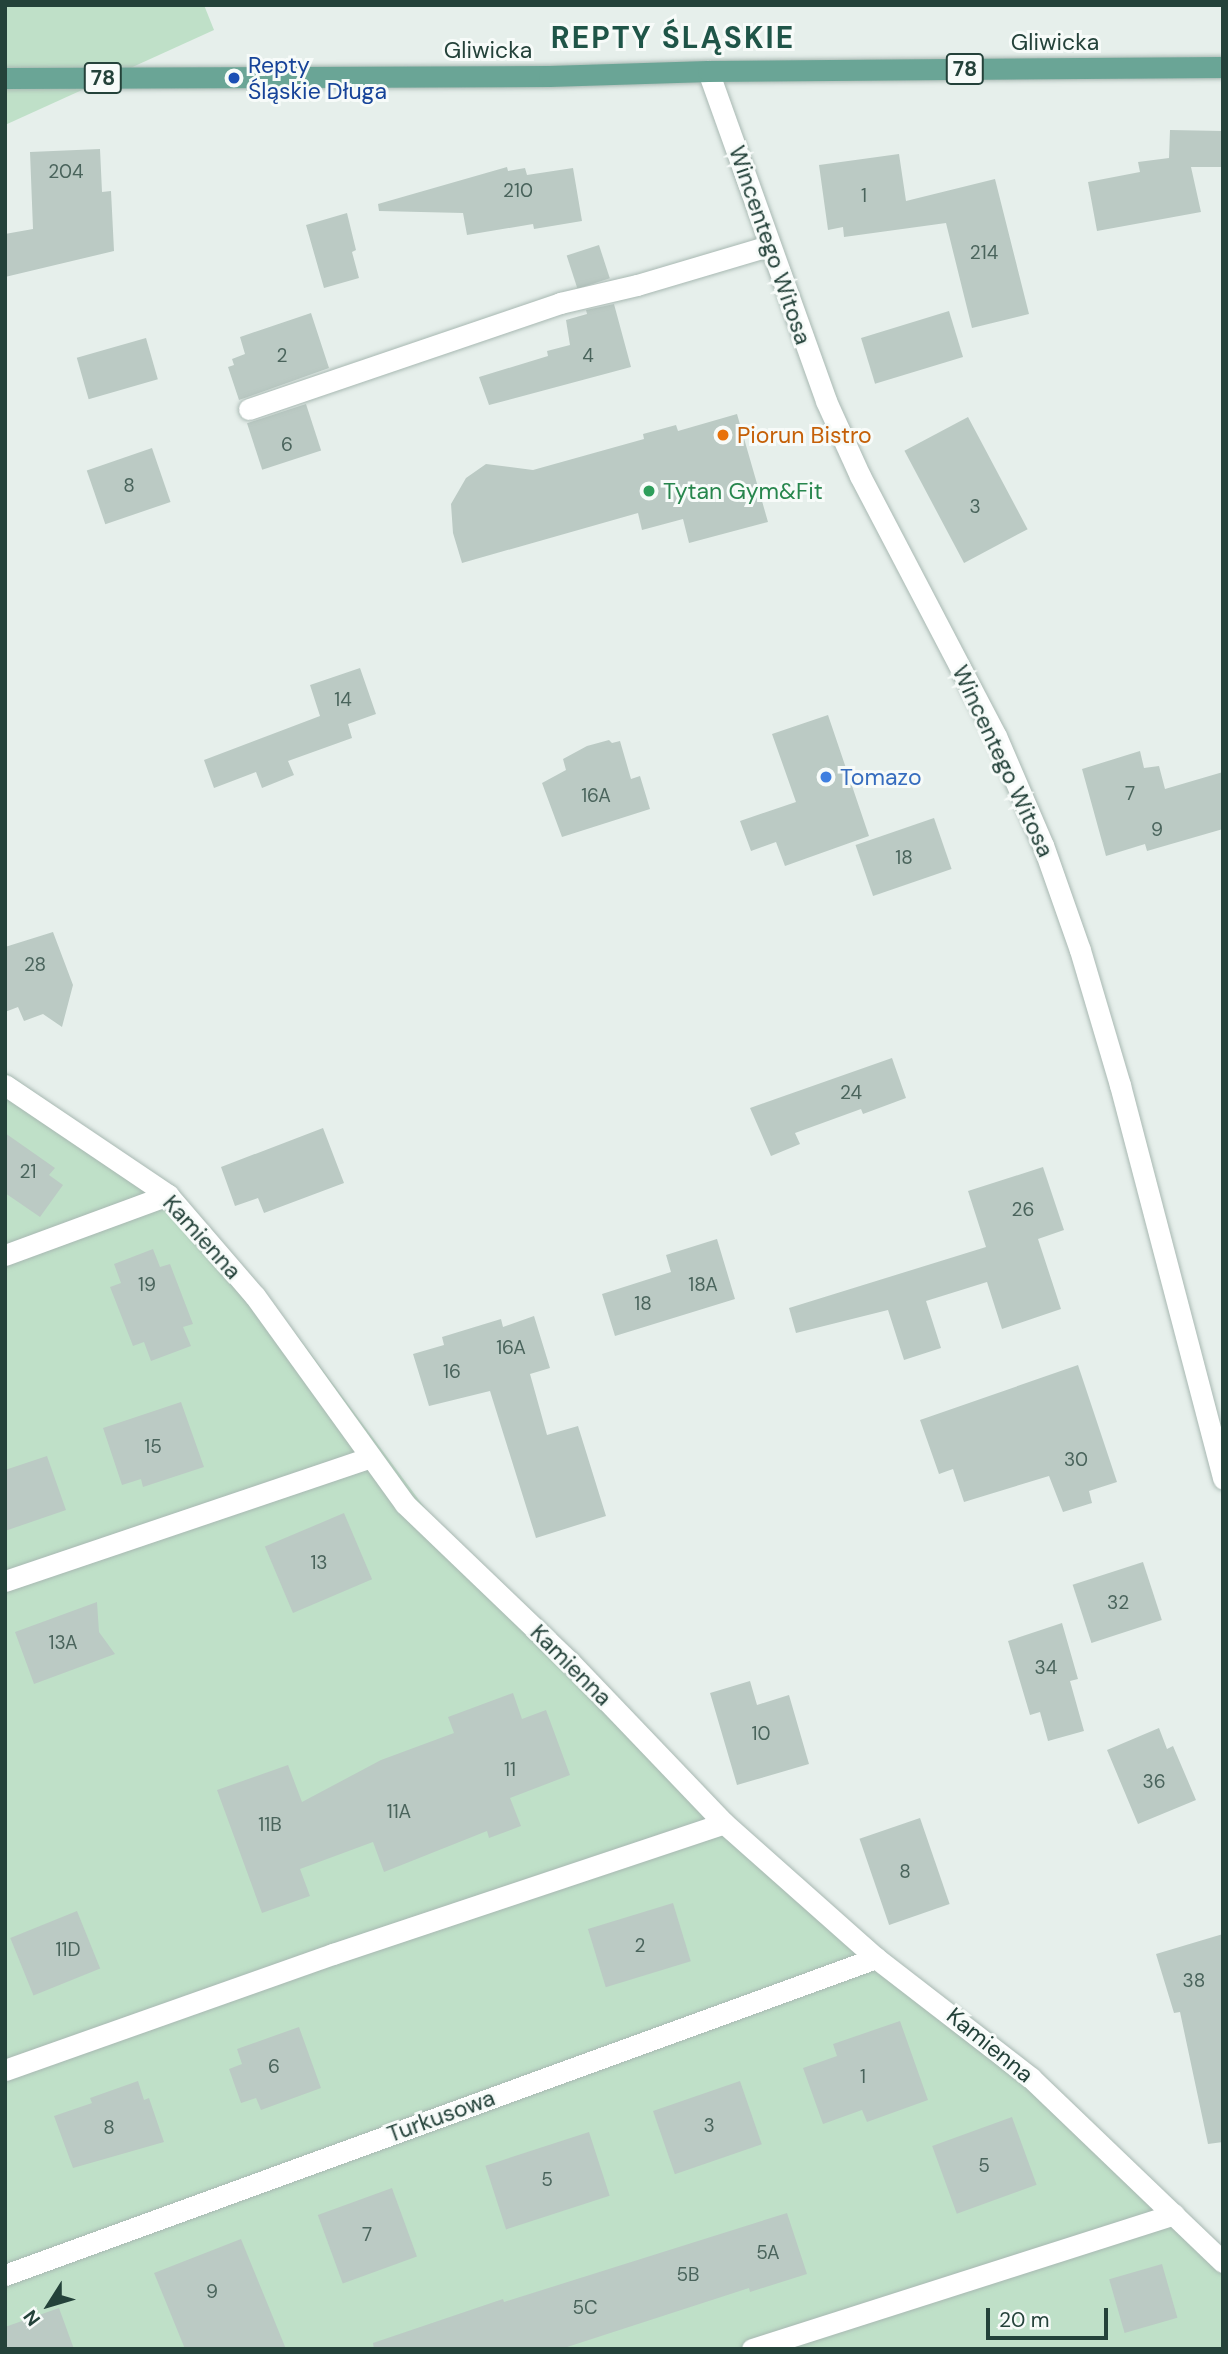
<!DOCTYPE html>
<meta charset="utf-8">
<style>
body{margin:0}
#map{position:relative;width:1228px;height:2354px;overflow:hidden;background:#e6efeb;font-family:"DM Sans",sans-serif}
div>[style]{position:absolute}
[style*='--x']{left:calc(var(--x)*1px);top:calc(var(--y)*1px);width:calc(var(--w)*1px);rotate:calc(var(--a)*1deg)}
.green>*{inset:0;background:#bfe0c8}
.building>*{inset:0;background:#bbcac4;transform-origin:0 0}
.roads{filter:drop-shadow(0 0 2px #a8b8b2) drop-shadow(0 0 2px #a8b8b2)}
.minor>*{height:21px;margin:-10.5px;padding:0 10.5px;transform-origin:10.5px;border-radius:10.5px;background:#fff}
.major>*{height:21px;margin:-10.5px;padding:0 10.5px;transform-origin:10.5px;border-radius:10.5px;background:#6aa596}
.dots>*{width:19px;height:19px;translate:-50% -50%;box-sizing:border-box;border:4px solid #f7fbf9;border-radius:50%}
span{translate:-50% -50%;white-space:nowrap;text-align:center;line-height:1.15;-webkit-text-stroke:6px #f7fbf9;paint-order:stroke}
.number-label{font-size:19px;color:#4a645c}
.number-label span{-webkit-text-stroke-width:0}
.shield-label span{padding:2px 5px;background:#f7fbf9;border:2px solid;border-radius:5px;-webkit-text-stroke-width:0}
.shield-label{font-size:21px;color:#24423a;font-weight:700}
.street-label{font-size:23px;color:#24423a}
.transit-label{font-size:23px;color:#164399}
.left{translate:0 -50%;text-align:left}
.food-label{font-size:23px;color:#c56008}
.leisure-label{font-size:23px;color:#27864d}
.shop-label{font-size:23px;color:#366cbe}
.district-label{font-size:30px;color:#1f5548;font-weight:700;letter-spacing:2px}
.frame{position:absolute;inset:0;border:7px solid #24423a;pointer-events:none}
.north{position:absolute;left:14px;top:2270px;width:70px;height:70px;-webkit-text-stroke:5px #f7fbf9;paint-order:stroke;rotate:233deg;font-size:19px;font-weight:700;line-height:28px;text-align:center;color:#24423a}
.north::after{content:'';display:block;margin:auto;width:24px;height:32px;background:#24423a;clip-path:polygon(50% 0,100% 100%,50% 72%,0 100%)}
.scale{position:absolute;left:986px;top:2308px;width:122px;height:32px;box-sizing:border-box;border:4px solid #24423a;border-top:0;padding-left:9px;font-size:21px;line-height:24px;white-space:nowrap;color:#24423a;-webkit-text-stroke:5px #f7fbf9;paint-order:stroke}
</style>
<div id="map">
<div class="green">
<div style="clip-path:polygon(5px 5px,204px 5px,214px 30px,5px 125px)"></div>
<div style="clip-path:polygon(5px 1072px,138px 1163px,296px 1334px,433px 1519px,838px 1926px,971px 2025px,1223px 2263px,1223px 2349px,5px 2349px)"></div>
</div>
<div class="building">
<div style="clip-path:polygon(1170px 130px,1223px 131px,1223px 167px,1191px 167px,1201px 212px,1097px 231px,1088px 182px,1140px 172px,1138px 162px,1169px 158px)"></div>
<div style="clip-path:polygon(100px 149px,102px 192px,111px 191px,114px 251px,5px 277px,5px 234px,33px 229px,30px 152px)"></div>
<div style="clip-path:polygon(899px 154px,906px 201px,995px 179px,1029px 314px,972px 328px,946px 223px,844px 237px,843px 227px,828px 230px,819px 165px)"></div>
<div style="clip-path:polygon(507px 167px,508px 171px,525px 168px,527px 175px,573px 168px,582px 221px,534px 229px,533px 224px,467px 235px,463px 213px,379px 211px,378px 204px)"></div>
<div style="clip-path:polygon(347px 213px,356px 250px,352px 252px,359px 278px,324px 288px,306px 225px)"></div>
<div style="left:599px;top:245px;width:35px;height:34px;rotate:72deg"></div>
<div style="clip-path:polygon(614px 304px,631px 367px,489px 405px,479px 377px,548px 356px,547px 351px,570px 345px,566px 320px,587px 314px,586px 310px)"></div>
<div style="left:949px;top:311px;width:48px;height:92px;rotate:73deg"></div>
<div style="clip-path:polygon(311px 313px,329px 368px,239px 400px,228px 367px,234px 365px,232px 359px,245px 354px,240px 337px)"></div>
<div style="left:146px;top:338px;width:43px;height:72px;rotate:74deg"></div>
<div style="left:306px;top:404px;width:49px;height:62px;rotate:72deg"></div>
<div style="clip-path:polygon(737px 414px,768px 522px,689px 543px,683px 519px,642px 530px,638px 513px,462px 563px,453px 533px,451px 504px,466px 478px,486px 464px,533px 470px,644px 439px,643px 434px,676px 425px,678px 431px)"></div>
<div style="left:968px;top:417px;width:127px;height:72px;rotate:62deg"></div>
<div style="left:152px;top:448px;width:57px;height:69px;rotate:71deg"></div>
<div style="clip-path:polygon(360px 668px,376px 714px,348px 724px,352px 738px,288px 761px,294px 775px,262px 788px,256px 772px,214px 788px,204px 760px,320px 716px,310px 685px)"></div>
<div style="clip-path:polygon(828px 715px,869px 836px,785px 866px,776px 842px,751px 851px,740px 821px,796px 802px,772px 734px)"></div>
<div style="clip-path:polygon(609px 740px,612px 743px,620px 741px,631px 779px,640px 776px,650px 809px,562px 837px,542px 783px,566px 770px,563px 759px,587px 746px)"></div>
<div style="clip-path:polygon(1140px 751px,1144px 768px,1159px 766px,1165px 789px,1223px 772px,1223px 829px,1147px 851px,1145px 844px,1106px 856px,1082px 769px)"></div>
<div style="left:934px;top:818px;width:54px;height:83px;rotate:71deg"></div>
<div style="clip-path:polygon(53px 932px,73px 985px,62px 1027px,43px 1014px,24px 1021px,18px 1007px,5px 1012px,5px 947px)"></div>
<div style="clip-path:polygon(892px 1058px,906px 1098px,863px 1114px,861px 1109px,795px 1133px,800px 1144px,771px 1156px,750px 1108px)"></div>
<div style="clip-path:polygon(323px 1128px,344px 1183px,264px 1213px,258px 1198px,235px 1206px,221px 1167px)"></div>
<div style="clip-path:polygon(5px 1133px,55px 1168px,49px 1175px,63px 1185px,40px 1217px,5px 1193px)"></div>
<div style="clip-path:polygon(1043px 1167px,1064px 1230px,1038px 1239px,1061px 1309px,1002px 1329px,987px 1282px,926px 1301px,941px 1348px,904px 1360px,888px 1310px,796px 1333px,789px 1308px,986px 1247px,968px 1191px)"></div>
<div style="clip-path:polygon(717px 1239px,735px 1299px,615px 1336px,602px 1294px,671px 1272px,666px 1255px)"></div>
<div style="clip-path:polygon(153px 1249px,160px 1267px,170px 1264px,193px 1324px,183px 1327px,191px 1346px,151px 1361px,144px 1342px,133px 1346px,110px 1287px,121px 1283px,114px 1264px)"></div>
<div style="clip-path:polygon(534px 1316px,550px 1368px,530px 1374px,547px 1435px,578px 1426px,606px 1516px,536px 1538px,490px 1391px,429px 1406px,413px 1354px,444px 1345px,442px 1337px,501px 1319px,503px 1327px)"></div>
<div style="clip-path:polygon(1078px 1365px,1117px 1482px,1089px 1491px,1092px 1503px,1063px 1512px,1049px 1476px,964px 1502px,953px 1469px,939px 1474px,920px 1420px)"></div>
<div style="clip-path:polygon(181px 1402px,204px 1467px,143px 1487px,141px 1479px,122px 1485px,103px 1428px)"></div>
<div style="clip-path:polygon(47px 1456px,66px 1510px,5px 1531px,5px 1470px)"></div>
<div style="left:344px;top:1513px;width:72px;height:86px;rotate:67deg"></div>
<div style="left:1143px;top:1562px;width:61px;height:74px;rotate:72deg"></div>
<div style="clip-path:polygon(97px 1602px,99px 1632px,115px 1654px,34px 1684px,15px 1632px)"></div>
<div style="clip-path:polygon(1062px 1623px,1078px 1679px,1070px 1681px,1084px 1731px,1048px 1741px,1040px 1712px,1030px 1715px,1008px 1641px)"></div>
<div style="clip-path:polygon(750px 1681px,757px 1705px,789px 1695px,809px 1764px,737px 1785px,710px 1693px)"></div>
<div style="clip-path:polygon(513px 1693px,522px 1719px,546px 1710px,570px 1775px,510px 1798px,521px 1826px,489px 1838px,487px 1831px,384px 1872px,373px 1842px,300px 1869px,310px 1896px,262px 1913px,217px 1790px,288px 1765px,302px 1802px,381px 1760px,454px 1733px,448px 1717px)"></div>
<div style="clip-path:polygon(1159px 1728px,1167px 1749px,1173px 1746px,1196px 1800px,1138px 1824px,1107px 1750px)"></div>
<div style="left:920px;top:1818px;width:91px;height:64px;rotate:71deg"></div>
<div style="left:673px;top:1903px;width:61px;height:89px;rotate:73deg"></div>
<div style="left:77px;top:1911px;width:62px;height:72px;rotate:68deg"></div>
<div style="clip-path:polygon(1223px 1934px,1223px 2142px,1208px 2144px,1180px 2012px,1174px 2013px,1156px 1954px)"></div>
<div style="clip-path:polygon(900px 2021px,928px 2100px,867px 2122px,862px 2110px,823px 2124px,803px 2068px,837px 2056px,833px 2044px)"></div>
<div style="clip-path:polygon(299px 2027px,321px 2088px,261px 2110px,256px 2098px,241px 2103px,229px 2069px,242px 2064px,237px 2049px)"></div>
<div style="clip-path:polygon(138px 2081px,144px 2100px,149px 2098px,164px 2142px,73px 2168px,54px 2116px,92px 2103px,90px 2098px)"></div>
<div style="left:740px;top:2081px;width:67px;height:92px;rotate:71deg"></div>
<div style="left:1012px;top:2117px;width:72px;height:85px;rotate:70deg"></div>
<div style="left:589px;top:2132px;width:67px;height:109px;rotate:72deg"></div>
<div style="left:392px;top:2188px;width:73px;height:79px;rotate:70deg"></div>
<div style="clip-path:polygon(787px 2213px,807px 2274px,750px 2292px,749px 2288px,561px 2349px,374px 2349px,373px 2343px,503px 2299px,504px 2302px)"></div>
<div style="clip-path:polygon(241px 2239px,286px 2349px,185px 2349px,154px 2273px)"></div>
<div style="left:1162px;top:2264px;width:56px;height:55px;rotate:74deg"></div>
<div style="clip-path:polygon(59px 2308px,74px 2349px,5px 2349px,5px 2327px)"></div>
</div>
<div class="roads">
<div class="minor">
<div style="--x:708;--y:71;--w:350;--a:70.3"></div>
<div style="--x:826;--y:401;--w:82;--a:65.6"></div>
<div style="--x:860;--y:476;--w:293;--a:62.4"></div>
<div style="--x:996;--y:736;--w:119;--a:66.7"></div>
<div style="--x:1043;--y:845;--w:111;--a:70.6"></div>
<div style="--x:1080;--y:950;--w:141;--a:73.5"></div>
<div style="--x:1120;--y:1085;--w:407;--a:75.3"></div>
<div style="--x:249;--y:409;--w:329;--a:-18.8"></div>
<div style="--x:560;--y:303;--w:79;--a:-13.2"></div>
<div style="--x:637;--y:285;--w:138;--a:-16.5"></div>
<div style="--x:5;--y:1085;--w:197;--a:34"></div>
<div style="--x:168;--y:1195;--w:133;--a:49.3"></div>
<div style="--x:255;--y:1296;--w:256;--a:54.2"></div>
<div style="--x:405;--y:1504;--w:228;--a:43.8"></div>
<div style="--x:570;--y:1662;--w:223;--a:46.3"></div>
<div style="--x:724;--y:1823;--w:203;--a:41.6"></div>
<div style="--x:876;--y:1958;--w:196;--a:37.7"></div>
<div style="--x:1031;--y:2078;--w:266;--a:43.8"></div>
<div style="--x:5;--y:1255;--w:174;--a:-20.2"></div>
<div style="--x:5;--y:1581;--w:386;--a:-18.7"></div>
<div style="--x:5;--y:2070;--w:348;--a:-19.5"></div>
<div style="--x:333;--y:1954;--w:412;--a:-18.5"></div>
<div style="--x:5;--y:2275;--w:927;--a:-20"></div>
<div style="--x:752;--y:2349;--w:443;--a:-17.7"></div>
</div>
<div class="major">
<div style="--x:5;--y:78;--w:544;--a:-0.21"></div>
<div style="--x:549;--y:76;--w:159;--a:-1.8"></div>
<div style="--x:708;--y:71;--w:515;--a:-0.45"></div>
</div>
</div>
<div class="dots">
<div style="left:234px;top:78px;background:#1a4fb4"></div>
<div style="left:723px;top:435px;background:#e8710a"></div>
<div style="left:649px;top:491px;background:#2e9e5b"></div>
<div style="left:826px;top:777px;background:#3f7fe0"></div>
</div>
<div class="number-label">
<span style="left:66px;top:172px">204</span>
<span style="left:518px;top:191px">210</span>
<span style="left:864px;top:196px">1</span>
<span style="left:984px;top:253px">214</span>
<span style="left:282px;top:356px">2</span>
<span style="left:588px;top:356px">4</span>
<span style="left:287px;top:445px">6</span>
<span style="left:129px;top:486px">8</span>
<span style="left:975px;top:507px">3</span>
<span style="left:343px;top:700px">14</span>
<span style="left:1130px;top:794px">7</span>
<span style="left:596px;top:796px">16A</span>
<span style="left:1157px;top:830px">9</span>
<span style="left:904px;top:858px">18</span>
<span style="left:35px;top:965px">28</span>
<span style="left:851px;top:1093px">24</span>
<span style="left:28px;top:1172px">21</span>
<span style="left:1023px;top:1210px">26</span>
<span style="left:147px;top:1285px">19</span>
<span style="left:703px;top:1285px">18A</span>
<span style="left:643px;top:1304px">18</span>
<span style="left:511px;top:1348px">16A</span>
<span style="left:452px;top:1372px">16</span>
<span style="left:153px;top:1447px">15</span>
<span style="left:1076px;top:1460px">30</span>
<span style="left:319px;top:1563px">13</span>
<span style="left:1118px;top:1603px">32</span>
<span style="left:63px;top:1643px">13A</span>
<span style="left:1046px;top:1668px">34</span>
<span style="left:761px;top:1734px">10</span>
<span style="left:510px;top:1770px">11</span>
<span style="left:1154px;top:1782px">36</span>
<span style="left:399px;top:1812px">11A</span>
<span style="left:270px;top:1825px">11B</span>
<span style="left:905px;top:1872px">8</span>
<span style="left:640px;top:1946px">2</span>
<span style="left:68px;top:1950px">11D</span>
<span style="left:1194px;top:1981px">38</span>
<span style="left:274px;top:2067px">6</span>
<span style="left:863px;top:2077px">1</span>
<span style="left:709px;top:2126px">3</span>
<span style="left:109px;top:2128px">8</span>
<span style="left:984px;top:2166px">5</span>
<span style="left:547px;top:2180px">5</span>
<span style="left:367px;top:2235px">7</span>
<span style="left:768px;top:2253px">5A</span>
<span style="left:688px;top:2275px">5B</span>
<span style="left:212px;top:2292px">9</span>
<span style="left:585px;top:2308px">5C</span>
</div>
<div class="shield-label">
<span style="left:965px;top:69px">78</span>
<span style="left:103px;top:78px">78</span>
</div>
<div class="street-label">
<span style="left:1055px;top:42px">Gliwicka</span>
<span style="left:488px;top:50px">Gliwicka</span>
<span style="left:770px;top:245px;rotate:71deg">Wincentego Witosa</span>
<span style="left:1003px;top:761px;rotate:65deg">Wincentego Witosa</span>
<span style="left:202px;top:1237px;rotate:48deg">Kamienna</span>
<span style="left:571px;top:1665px;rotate:45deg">Kamienna</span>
<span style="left:990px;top:2045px;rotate:39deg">Kamienna</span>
<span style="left:441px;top:2116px;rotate:-20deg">Turkusowa</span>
</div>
<div class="transit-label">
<span class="left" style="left:248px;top:78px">Repty<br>Śląskie Długa</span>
</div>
<div class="food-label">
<span class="left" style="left:737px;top:435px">Piorun Bistro</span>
</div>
<div class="leisure-label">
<span class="left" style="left:663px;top:491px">Tytan Gym&amp;Fit</span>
</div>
<div class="shop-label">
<span class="left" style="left:840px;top:777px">Tomazo</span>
</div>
<div class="district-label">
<span style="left:673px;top:38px">REPTY ŚLĄSKIE</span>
</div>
<div class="frame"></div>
<div class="north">N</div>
<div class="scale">20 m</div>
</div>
